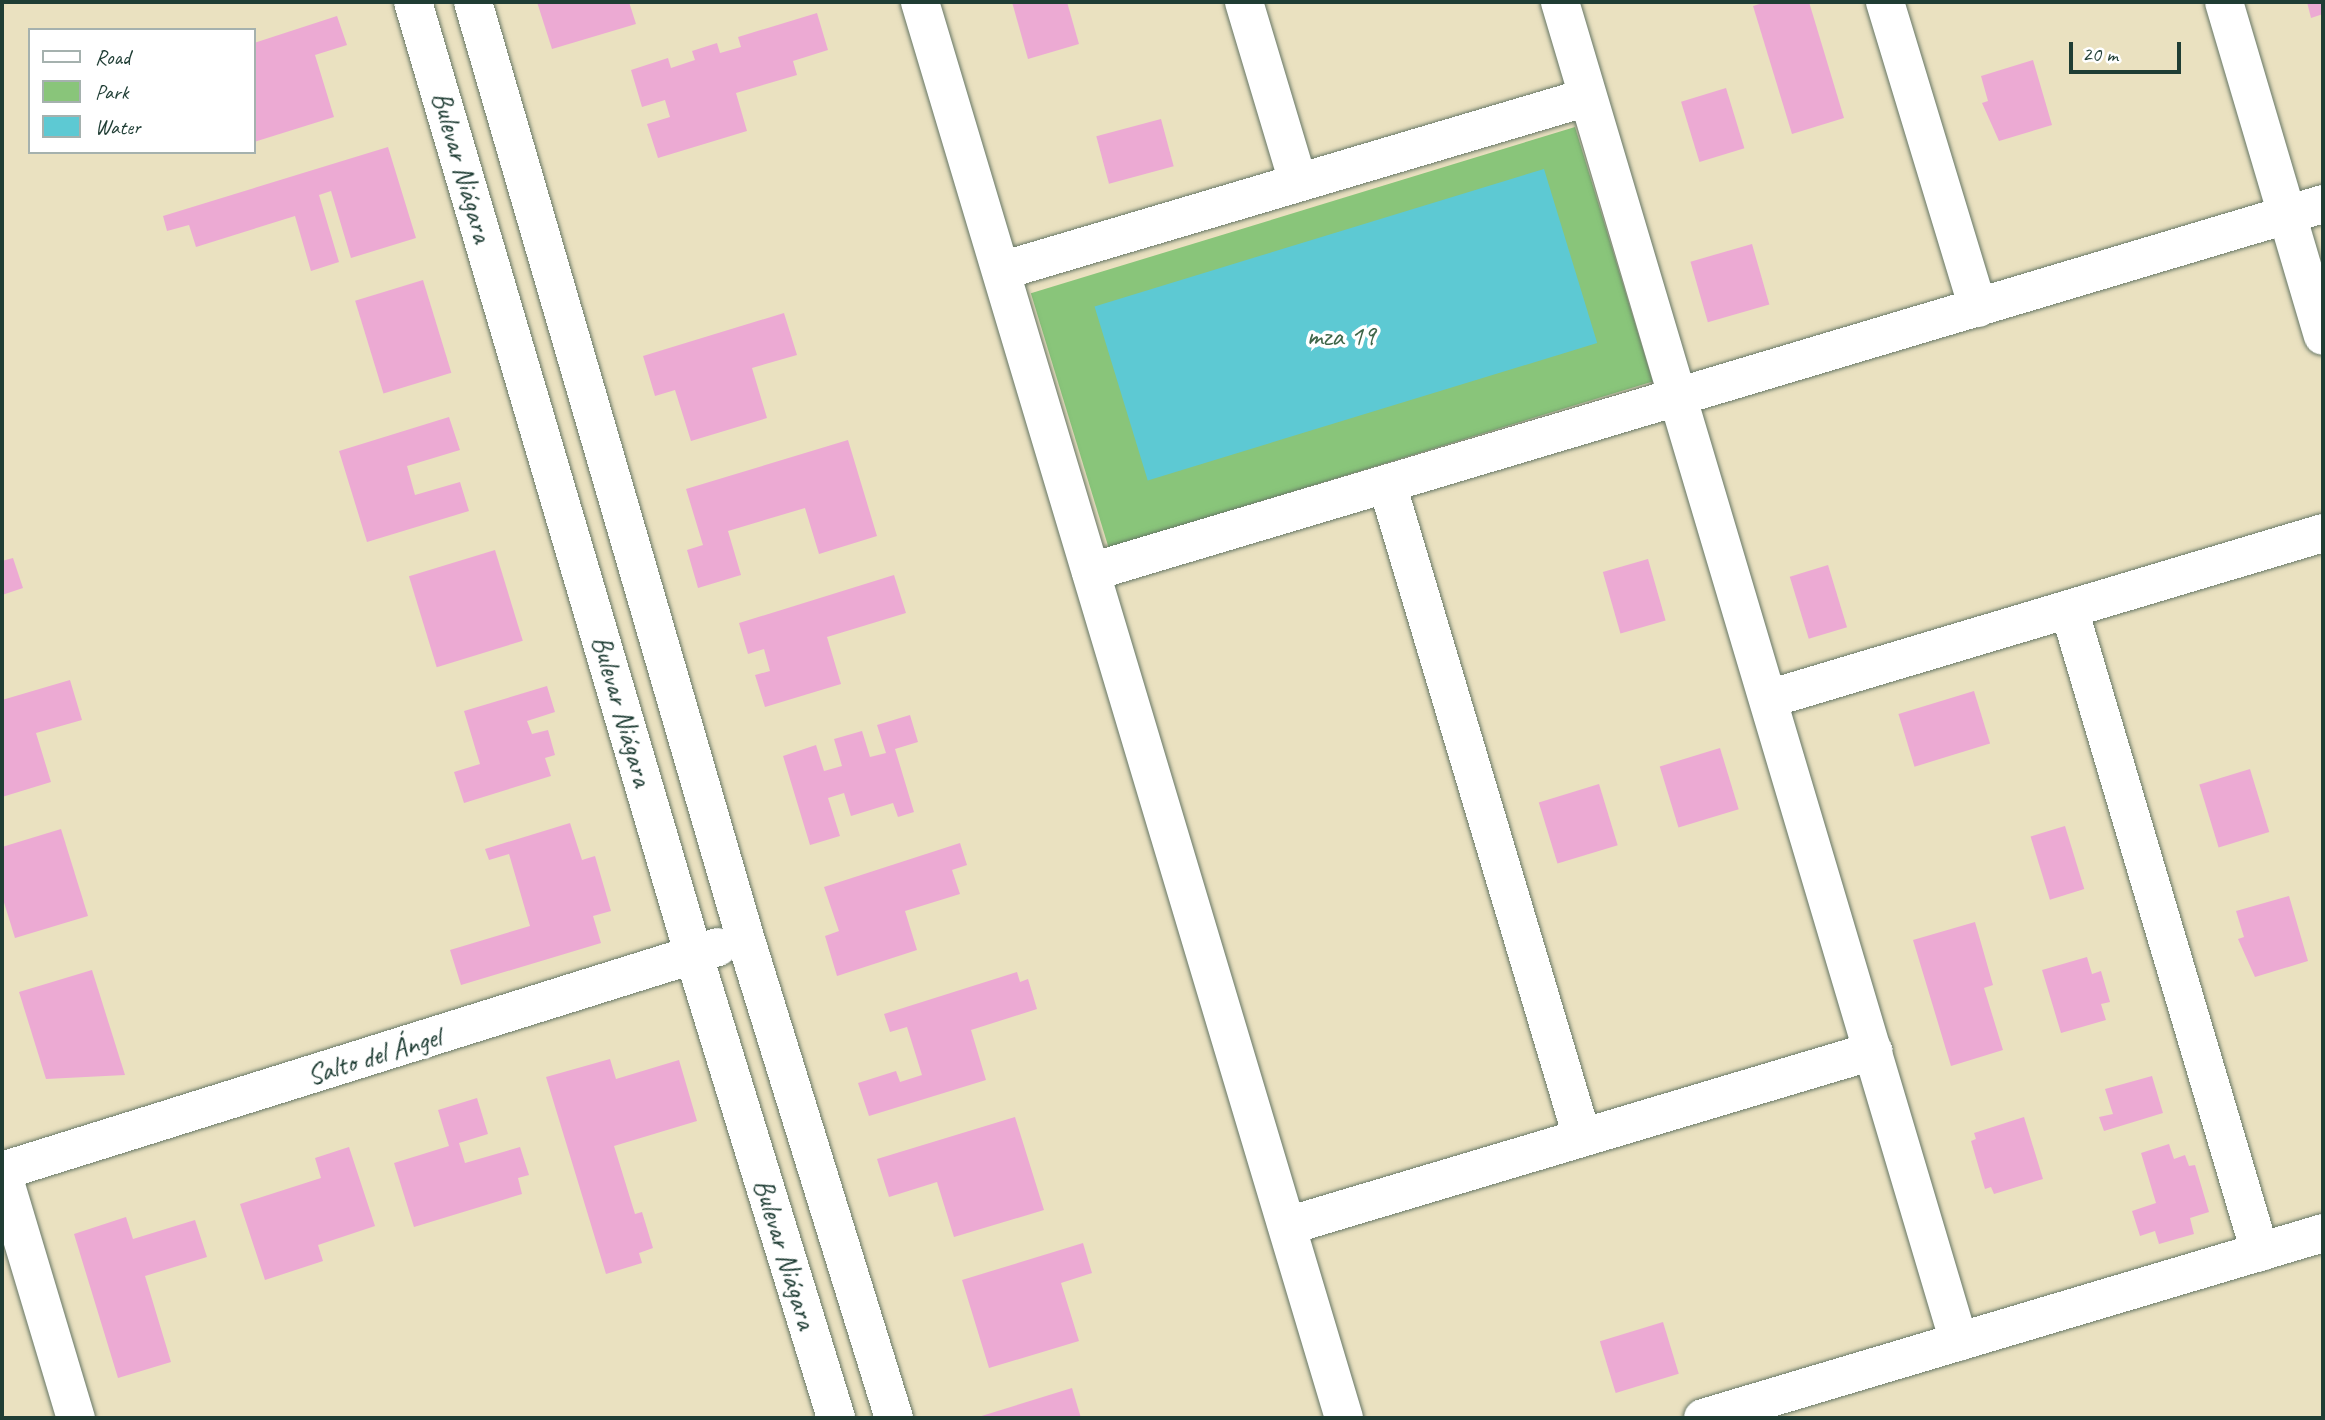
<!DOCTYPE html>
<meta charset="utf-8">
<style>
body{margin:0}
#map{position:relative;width:2325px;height:1420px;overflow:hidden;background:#eae1c0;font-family:Caveat,sans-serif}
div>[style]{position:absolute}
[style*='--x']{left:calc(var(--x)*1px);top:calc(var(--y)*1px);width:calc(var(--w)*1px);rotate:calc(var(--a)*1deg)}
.green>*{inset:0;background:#89c57a;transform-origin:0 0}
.water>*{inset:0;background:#5dc9d3;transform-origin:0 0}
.building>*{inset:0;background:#ecaad3;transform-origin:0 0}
.roads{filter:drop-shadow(0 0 2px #667665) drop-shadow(0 0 2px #667665)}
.street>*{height:38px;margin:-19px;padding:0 19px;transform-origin:19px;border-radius:19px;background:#fff}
span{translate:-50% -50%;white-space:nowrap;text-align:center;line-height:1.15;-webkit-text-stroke:7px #fff;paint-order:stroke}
.street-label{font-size:28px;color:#1f3d34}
.park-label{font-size:28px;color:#3f6649}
.frame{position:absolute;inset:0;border:4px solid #1f3d34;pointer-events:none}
.legend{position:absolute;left:28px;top:28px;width:228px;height:126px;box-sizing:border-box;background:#fff;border:2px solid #a5b1ae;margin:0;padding:9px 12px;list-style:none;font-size:21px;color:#1f3d34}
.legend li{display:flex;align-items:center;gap:14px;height:35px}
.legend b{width:35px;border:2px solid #a5b1ae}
.scale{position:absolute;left:2069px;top:42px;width:112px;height:32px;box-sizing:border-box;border:4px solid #1f3d34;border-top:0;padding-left:9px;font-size:21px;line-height:24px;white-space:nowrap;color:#1f3d34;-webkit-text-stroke:5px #fff;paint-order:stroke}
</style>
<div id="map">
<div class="green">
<div style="left:1575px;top:127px;width:266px;height:569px;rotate:73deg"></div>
</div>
<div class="water">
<div style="left:1544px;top:169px;width:182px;height:470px;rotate:73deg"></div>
</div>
<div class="building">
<div style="clip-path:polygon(537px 2px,629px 2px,636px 24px,552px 49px)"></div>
<div style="clip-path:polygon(1012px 2px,1067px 2px,1079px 44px,1028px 59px)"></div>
<div style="clip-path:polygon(1766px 2px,1809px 2px,1844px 118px,1792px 134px,1753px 6px)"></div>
<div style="clip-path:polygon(2307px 2px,2323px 2px,2323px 14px,2311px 18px)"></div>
<div style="clip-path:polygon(817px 13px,828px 50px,793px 61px,797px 75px,736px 93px,747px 131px,658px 158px,647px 124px,670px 117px,665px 100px,642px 107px,631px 70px,668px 58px,671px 68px,695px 60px,692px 51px,717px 43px,720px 53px,741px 47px,738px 37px)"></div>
<div style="clip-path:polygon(337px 16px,347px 45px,315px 55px,334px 117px,254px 142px,254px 43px)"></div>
<div style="clip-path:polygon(2033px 60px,2052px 125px,1999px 141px,1982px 103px,1988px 101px,1981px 76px)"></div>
<div style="left:1726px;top:88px;width:63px;height:47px;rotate:73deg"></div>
<div style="left:1161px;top:119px;width:49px;height:67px;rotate:75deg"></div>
<div style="clip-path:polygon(388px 147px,416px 238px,351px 258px,331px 191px,319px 195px,339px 262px,311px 271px,295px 216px,196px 247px,189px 225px,167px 231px,163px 216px)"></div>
<div style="left:1752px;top:244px;width:63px;height:64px;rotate:74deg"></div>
<div style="left:423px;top:280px;width:97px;height:71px;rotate:73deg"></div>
<div style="clip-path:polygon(784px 313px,797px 355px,752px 368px,767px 418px,691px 441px,675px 390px,655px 396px,643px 356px)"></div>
<div style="clip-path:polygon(449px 417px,460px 450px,407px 466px,415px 495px,460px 482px,469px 511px,367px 542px,339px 451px)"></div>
<div style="clip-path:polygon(848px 440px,877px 536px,819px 554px,805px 508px,728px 531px,741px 575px,698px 588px,687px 550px,703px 545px,686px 489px)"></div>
<div style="left:495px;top:550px;width:95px;height:90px;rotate:73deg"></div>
<div style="clip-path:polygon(13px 558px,23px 588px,2px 595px,2px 561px)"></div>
<div style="left:1648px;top:559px;width:64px;height:47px;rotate:74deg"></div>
<div style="left:1828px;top:565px;width:65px;height:40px;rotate:73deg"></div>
<div style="clip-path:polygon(894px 575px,906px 613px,827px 637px,841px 684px,765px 707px,755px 675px,770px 671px,764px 649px,748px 654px,739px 623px)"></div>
<div style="clip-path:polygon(70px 680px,82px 720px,36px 733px,51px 782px,2px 797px,2px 700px)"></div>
<div style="clip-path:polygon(547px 686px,555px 712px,527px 721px,532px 734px,548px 730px,555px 755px,545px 758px,551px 776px,464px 803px,454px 772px,480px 764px,464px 711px)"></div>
<div style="left:1974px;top:691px;width:55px;height:79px;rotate:73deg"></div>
<div style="clip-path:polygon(910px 715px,918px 742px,895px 749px,914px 812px,898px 817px,893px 803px,851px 816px,844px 793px,828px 798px,840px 836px,810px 845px,783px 756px,816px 745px,824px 771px,842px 766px,834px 739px,862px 731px,870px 757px,886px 753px,877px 725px)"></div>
<div style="left:1720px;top:748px;width:64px;height:63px;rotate:73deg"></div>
<div style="left:2250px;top:769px;width:66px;height:53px;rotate:73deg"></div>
<div style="left:1599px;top:784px;width:64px;height:63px;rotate:73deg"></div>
<div style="clip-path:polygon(570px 823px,582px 860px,595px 856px,611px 911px,593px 916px,601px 943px,461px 985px,450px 950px,530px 926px,509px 854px,489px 860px,485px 849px)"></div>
<div style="left:2065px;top:826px;width:66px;height:36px;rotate:73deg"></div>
<div style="clip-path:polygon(61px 829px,88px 916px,15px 938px,2px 896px,2px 847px)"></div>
<div style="clip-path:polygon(960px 843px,967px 865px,952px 870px,960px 894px,905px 911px,917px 950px,837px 976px,825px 936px,839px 931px,824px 887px)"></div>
<div style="clip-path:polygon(2289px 896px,2308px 961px,2255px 977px,2238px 939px,2244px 937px,2236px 911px)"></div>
<div style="clip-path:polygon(1975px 922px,1993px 985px,1984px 988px,2003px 1050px,1951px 1066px,1913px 940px)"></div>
<div style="clip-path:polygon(2087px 957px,2092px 974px,2101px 971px,2110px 1002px,2101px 1004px,2106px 1020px,2061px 1033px,2042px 970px)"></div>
<div style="clip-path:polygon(92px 970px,125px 1075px,46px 1079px,19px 992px)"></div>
<div style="clip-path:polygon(1017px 972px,1020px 982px,1028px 979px,1037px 1009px,971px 1030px,986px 1080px,869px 1116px,858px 1083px,896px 1071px,900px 1082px,922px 1075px,907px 1027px,890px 1032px,884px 1014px)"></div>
<div style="clip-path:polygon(610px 1059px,616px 1079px,679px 1060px,697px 1121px,614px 1146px,635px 1214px,642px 1212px,653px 1248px,639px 1253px,642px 1263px,606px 1274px,546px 1077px)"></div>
<div style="clip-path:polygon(2152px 1076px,2163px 1113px,2104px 1131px,2099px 1117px,2113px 1114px,2105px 1089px)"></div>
<div style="clip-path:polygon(477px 1098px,488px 1134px,459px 1143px,465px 1163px,520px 1147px,529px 1175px,518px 1178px,522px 1194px,414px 1227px,394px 1163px,449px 1146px,438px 1110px)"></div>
<div style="clip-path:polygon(1015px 1117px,1044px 1210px,954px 1237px,937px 1182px,889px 1197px,877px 1159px)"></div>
<div style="clip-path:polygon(2024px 1117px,2043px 1179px,1994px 1194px,1991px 1187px,1985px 1189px,1971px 1141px,1976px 1139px,1974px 1133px)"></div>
<div style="clip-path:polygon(2169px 1144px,2174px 1159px,2185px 1155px,2189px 1166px,2195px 1165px,2209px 1212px,2190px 1218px,2194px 1234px,2159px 1244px,2155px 1231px,2140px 1236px,2132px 1211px,2156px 1203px,2141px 1153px)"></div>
<div style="clip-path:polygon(349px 1147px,375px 1226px,318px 1245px,323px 1261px,265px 1280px,240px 1204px,321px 1178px,315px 1158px)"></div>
<div style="clip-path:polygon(126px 1217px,133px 1239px,195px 1220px,207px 1257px,145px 1276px,171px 1362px,118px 1378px,74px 1234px)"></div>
<div style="clip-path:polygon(1083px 1243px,1092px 1273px,1061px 1283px,1079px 1341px,989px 1368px,962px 1280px)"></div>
<div style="left:1663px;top:1322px;width:54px;height:66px;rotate:73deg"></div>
<div style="clip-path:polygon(1072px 1388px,1081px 1418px,975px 1418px)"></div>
</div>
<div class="roads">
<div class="street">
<div style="--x:413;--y:2;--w:995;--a:73.59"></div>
<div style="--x:694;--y:956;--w:483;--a:72.9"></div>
<div style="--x:473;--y:2;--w:974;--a:73.78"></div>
<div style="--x:745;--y:937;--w:504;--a:72.79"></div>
<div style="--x:920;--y:2;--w:1478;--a:73.33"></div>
<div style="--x:1244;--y:2;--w:188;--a:73.3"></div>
<div style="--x:1560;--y:2;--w:1398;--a:73.42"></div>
<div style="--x:1885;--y:2;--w:320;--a:73.1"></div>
<div style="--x:2224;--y:2;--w:348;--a:73.5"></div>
<div style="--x:1001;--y:271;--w:612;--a:-16.51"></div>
<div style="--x:1387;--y:484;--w:681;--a:73.37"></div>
<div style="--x:1091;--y:572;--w:1286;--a:-16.63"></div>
<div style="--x:2069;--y:609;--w:671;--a:73.46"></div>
<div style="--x:1768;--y:699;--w:579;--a:-16.65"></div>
<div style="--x:2;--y:1171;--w:750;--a:-17.37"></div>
<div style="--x:2;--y:1172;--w:257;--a:73.3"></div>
<div style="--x:1287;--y:1226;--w:612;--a:-16.63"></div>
<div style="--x:1703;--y:1418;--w:647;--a:-16.61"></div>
</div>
</div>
<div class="street-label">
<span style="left:462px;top:167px;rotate:74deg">Bulevar Niágara</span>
<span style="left:622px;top:711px;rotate:74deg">Bulevar Niágara</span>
<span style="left:374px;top:1056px;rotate:-17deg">Salto del Ángel</span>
<span style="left:785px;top:1254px;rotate:73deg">Bulevar Niágara</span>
</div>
<div class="park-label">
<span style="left:1341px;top:336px">mza 19</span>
</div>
<div class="frame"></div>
<ul class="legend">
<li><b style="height:9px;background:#fff"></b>Road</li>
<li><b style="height:19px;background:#89c57a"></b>Park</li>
<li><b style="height:19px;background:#5dc9d3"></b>Water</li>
</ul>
<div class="scale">20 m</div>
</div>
